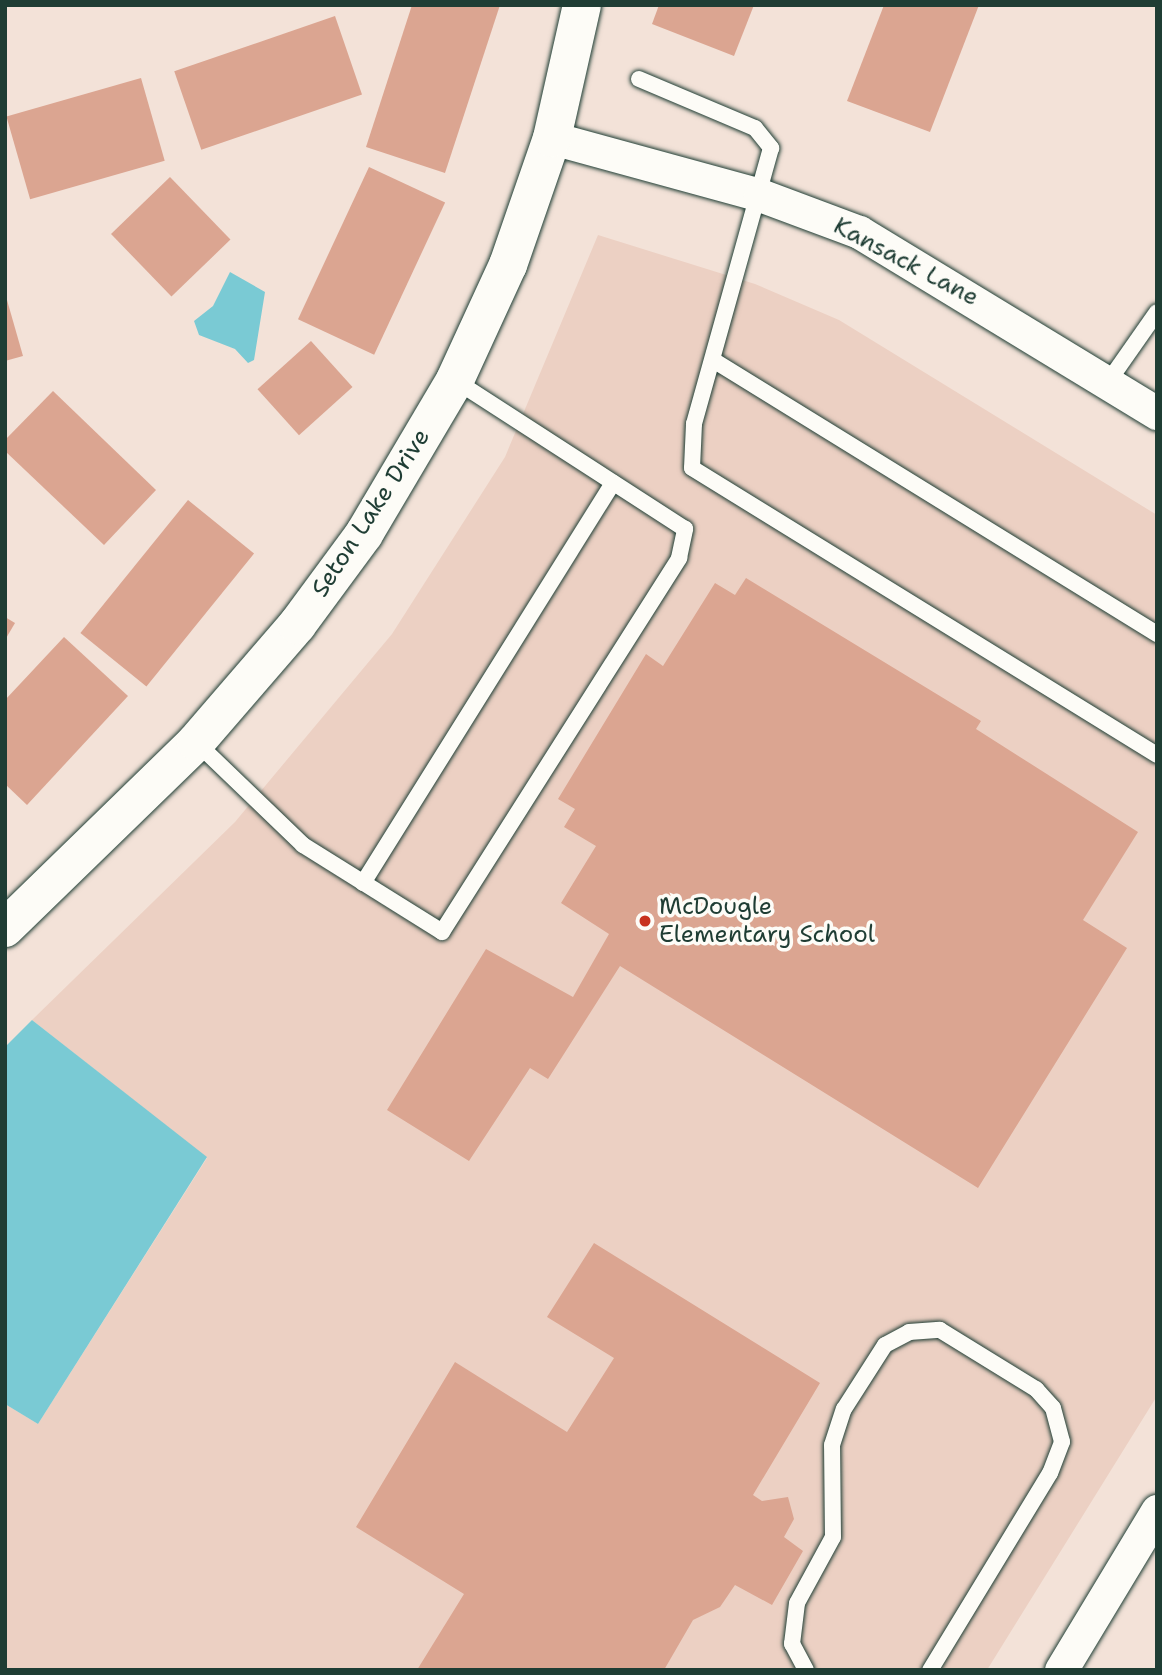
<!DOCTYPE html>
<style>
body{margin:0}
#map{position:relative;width:1162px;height:1675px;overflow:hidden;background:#f3e2d8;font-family:"Shantell Sans",sans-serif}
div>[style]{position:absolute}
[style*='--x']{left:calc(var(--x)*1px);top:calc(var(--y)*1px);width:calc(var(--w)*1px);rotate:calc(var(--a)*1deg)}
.built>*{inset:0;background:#ecd0c3}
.water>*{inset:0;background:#7acad4}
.building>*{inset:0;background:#dba591;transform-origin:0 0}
.roads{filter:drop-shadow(0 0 2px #1f3d34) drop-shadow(0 0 2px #1f3d34)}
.lane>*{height:16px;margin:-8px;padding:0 8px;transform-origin:8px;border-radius:8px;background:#fdfcf7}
.street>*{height:33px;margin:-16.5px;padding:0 16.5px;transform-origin:16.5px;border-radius:16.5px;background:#fdfcf7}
.secondary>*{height:38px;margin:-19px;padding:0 19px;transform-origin:19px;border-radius:19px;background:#fdfcf7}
.dots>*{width:19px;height:19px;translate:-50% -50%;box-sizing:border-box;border:4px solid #fdfcf7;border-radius:50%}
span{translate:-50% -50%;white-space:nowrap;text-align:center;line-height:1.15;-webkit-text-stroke:7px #fdfcf7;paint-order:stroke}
.street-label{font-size:24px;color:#1f3d34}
.poi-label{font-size:24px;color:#1f3d34}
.left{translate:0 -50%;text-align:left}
.frame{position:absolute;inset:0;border:7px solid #1f3d34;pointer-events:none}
</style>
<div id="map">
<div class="built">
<div style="clip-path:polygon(598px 235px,755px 284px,839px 320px,1157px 515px,1157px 1396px,987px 1670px,5px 1670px,5px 1404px,38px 1424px,207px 1158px,32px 1020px,235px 822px,392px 634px,505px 457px)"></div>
</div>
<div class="water">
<div style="clip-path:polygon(230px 272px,265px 292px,254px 360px,248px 363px,235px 349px,199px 335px,194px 321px,213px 306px)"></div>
<div style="clip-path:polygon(32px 1020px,207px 1157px,38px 1424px,5px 1404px,5px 1047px)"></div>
</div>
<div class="building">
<div style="clip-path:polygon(412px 5px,500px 5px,445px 173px,366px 147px)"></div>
<div style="clip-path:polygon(659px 5px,754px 5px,734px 56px,652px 24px)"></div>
<div style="clip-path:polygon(884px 5px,979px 5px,930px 132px,847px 101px)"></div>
<div style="left:335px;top:16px;width:83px;height:170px;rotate:71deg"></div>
<div style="left:141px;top:78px;width:86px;height:140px;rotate:74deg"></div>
<div style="left:369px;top:167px;width:84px;height:168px;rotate:25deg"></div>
<div style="left:170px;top:177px;width:87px;height:82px;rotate:46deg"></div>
<div style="clip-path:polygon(5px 293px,23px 356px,5px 361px)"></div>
<div style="left:311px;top:341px;width:62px;height:72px;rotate:48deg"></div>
<div style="clip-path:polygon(53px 391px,156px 490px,104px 545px,5px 451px,5px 440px)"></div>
<div style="left:188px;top:500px;width:85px;height:171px;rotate:39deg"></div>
<div style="clip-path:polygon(746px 578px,981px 721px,976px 729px,1138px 832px,1083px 920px,1127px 948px,978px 1188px,620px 966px,548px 1079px,530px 1068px,469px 1161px,387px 1110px,486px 949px,573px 997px,609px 934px,561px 903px,596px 846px,564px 827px,575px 809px,558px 799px,646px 654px,663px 666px,715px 583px,735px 595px)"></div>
<div style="clip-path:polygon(5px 617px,15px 623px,5px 640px)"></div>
<div style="clip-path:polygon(64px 637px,128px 696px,27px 805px,5px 784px,5px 700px)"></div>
<div style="clip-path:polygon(594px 1243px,820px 1383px,753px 1495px,762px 1501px,788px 1497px,794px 1519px,784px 1537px,803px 1551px,772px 1605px,735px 1585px,720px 1607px,693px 1620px,664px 1670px,417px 1670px,464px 1594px,356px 1527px,455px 1362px,567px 1432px,614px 1358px,547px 1317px)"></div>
</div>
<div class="roads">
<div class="lane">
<div style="--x:639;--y:79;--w:126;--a:22.9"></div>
<div style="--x:755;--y:128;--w:26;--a:51"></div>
<div style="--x:771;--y:148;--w:287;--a:105.6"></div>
<div style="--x:694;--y:424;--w:44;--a:92.6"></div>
<div style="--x:692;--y:468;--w:546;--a:31.68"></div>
<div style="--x:713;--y:360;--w:522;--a:31.68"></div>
<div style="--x:1108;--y:382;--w:85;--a:-55"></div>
<div style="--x:196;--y:742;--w:149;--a:43.9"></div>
<div style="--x:303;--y:845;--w:164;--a:32"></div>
<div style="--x:442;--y:932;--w:443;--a:-57.6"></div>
<div style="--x:679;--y:558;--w:30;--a:-78"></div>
<div style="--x:685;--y:529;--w:274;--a:-147.1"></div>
<div style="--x:363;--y:883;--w:472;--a:-58"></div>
<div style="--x:806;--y:1670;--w:30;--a:-118"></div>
<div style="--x:792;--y:1644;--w:41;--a:-83"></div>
<div style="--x:797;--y:1603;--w:75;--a:-61.4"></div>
<div style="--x:833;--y:1537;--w:92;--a:-90.6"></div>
<div style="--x:832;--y:1445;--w:38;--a:-72"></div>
<div style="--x:844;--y:1409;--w:76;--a:-57.4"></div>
<div style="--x:885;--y:1345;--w:27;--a:-28"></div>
<div style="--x:909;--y:1332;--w:31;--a:-4"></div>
<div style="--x:940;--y:1330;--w:113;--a:31.6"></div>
<div style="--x:1036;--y:1389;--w:25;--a:48"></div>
<div style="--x:1053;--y:1408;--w:35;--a:75"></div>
<div style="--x:1062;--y:1442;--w:33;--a:111"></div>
<div style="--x:1050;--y:1473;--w:231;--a:121.3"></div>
</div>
<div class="street">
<div style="--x:552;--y:138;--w:216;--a:15.3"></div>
<div style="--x:760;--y:195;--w:106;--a:20.5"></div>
<div style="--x:859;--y:232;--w:349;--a:31.3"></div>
<div style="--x:1061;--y:1670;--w:186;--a:-58.9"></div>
</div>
<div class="secondary">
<div style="--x:5;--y:928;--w:267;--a:-44.2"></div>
<div style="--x:196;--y:742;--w:155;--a:-49.2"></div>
<div style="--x:297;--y:625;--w:113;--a:-53.6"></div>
<div style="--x:364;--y:534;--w:179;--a:-59.4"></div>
<div style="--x:455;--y:380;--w:127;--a:-65.3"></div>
<div style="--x:508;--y:265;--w:134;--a:-70.9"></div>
<div style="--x:552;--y:138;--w:136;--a:-77.3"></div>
</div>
</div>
<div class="dots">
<div style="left:645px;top:921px;background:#c8321e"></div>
</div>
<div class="street-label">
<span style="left:906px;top:262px;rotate:28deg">Kansack Lane</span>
<span style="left:371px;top:513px;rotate:-57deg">Seton Lake Drive</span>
</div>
<div class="poi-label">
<span class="left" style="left:659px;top:921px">McDougle<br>Elementary School</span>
</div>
<div class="frame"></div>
</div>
